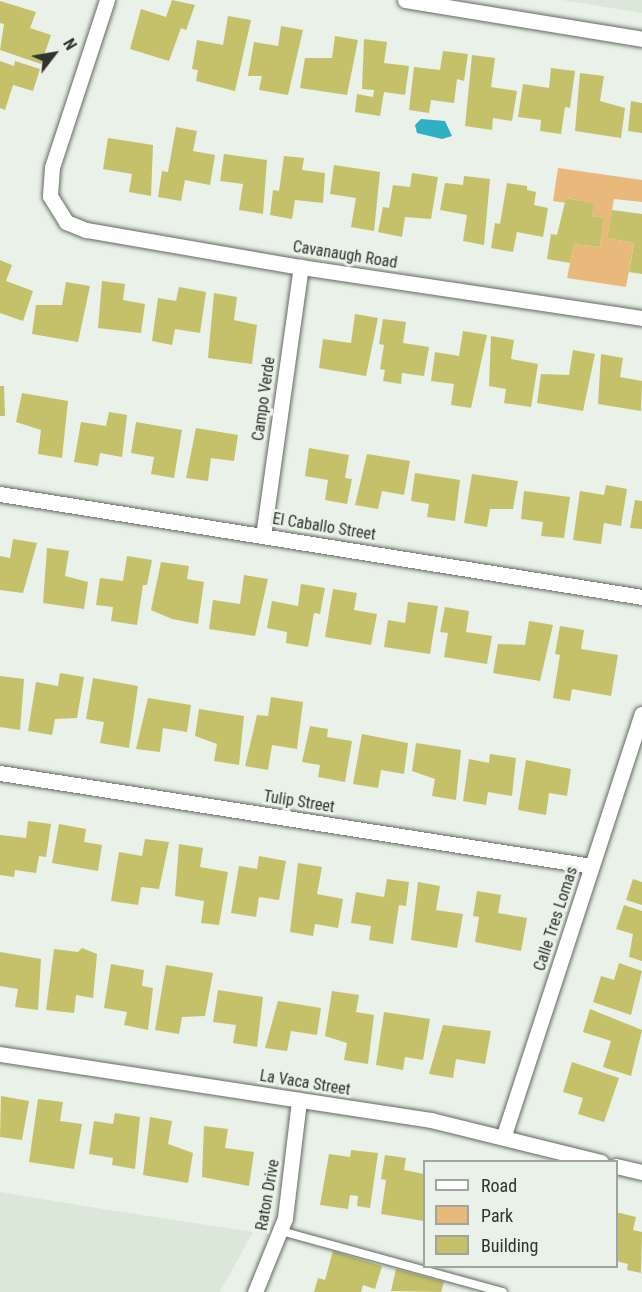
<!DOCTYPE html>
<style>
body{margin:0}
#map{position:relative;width:642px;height:1292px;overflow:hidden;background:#e9f1e8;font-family:"Roboto Condensed",sans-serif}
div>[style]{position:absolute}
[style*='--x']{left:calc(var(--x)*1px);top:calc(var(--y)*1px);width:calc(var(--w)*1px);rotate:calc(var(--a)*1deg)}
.built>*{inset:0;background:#dbe8d9}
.green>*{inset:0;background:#e9b97b}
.water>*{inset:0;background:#2fb0c3}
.building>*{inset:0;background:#c4c16a}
.roads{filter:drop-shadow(0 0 2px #636961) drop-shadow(0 0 2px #636961)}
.lane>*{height:8px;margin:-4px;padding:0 4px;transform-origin:4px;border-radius:4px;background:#fff}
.street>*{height:15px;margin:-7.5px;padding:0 7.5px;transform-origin:7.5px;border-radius:7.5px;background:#fff}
span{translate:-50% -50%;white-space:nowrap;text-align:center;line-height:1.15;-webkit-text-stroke:6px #e9f1e8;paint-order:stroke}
.street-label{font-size:16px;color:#30332f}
.legend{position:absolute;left:423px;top:1160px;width:195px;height:108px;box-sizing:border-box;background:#e9f1e8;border:2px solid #9fa59e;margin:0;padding:8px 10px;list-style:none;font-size:18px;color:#30332f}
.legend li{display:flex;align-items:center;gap:12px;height:30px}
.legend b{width:30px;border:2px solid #9fa59e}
.north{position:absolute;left:24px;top:24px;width:60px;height:60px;-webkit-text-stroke:4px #e9f1e8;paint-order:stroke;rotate:59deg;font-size:16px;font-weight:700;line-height:24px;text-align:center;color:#30332f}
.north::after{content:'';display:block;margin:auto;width:21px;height:27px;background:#30332f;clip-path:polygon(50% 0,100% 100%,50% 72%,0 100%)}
</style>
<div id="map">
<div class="built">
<div style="clip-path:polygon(562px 0,642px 0,642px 13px)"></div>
<div style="clip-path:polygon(0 1192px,109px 1210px,253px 1232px,220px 1292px,0 1292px)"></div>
</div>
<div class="green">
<div style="clip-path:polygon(558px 168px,642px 180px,642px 202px,614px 199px,607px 238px,634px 243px,626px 287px,567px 278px,574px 244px,600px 247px,604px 218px,592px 216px,593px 203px,567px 198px,566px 203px,553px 201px)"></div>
</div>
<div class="water">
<div style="clip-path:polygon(421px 119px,445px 121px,452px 136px,442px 139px,417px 133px,415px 125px)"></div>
</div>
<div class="building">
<div style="clip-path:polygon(172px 0,195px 5px,186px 30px,181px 28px,169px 61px,130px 49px,141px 9px,166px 17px)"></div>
<div style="clip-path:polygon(0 1px,36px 12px,30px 28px,51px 35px,41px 64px,0 50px,4px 24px,0 23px)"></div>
<div style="clip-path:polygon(228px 16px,251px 20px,235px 91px,196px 81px,198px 70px,192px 69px,197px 40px,223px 45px)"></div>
<div style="clip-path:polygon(281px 26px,303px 30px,288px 95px,259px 90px,262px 76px,248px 76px,254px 42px,278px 46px)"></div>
<div style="clip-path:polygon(335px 36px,358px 40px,347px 95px,300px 88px,305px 58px,332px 58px)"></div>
<div style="clip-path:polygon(364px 39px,387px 42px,384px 63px,409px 66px,405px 95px,384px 92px,380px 116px,355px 112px,357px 94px,373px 97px,374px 90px,362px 89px)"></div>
<div style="clip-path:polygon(443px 51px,468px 54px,464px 81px,457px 79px,454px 103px,431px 100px,429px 113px,409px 110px,414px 67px,440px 70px)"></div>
<div style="clip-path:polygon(472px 55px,495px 58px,491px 87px,517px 91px,512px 121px,493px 118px,492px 130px,465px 126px)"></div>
<div style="clip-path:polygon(0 61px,14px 66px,15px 61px,40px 69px,33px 91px,13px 85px,5px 110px,0 108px)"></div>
<div style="clip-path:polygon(551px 68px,575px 71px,570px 108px,565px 107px,561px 134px,540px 131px,541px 120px,518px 117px,523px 84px,549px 88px)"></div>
<div style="clip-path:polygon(580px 73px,604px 76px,600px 101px,625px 108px,621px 138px,575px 131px)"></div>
<div style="clip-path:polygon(631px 101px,642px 103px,642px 133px,628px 131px)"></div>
<div style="clip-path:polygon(176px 127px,197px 131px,193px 151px,215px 155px,210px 185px,185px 180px,181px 201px,158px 197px,162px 171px,168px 172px)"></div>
<div style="clip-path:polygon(108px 138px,153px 145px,151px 196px,129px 192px,132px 174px,103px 169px)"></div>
<div style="clip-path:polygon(224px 154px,267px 160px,263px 214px,239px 210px,243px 184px,220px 181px)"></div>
<div style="clip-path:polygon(284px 156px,304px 158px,302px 170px,325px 173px,323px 203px,295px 200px,292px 219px,270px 215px,273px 190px,279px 191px)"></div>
<div style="clip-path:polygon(334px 165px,380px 172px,374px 231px,351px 227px,356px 198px,330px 194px)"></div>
<div style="clip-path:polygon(412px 173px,438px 177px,431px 219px,405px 217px,402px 237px,378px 232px,383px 207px,389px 208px,393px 185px,410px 187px)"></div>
<div style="clip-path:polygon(464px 176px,490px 179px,484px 245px,463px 241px,467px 215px,440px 210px,445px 183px,463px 185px)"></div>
<div style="clip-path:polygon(507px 183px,527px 186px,527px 190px,536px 192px,534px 205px,548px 208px,543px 237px,517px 232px,513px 252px,491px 248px,495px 223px,500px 224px)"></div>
<div style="clip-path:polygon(566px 198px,594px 203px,592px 216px,604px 218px,600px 247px,574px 244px,570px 263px,547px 259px,551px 234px,557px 235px)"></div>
<div style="clip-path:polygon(612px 210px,642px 214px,642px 274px,629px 272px,634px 243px,607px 238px)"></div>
<div style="clip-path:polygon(0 260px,12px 265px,6px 281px,33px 291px,23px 321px,0 313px)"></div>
<div style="clip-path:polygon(102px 281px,125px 284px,123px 300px,145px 304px,141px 333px,98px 328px)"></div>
<div style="clip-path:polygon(66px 282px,90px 286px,78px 342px,32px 334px,36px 305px,62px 305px)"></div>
<div style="clip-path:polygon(179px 287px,206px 292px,200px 333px,175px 329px,172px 345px,152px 341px,158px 298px,176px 301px)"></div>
<div style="clip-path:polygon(214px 293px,237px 297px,234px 320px,257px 325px,252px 364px,208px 358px)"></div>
<div style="clip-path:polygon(355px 314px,378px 318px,366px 376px,319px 368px,323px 339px,351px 343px)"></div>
<div style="clip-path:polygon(383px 319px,406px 322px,403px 343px,429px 347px,424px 376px,402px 373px,401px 384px,383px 381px,385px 370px,380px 369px,384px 345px,379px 344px)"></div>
<div style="clip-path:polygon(463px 331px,487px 335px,471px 408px,451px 405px,454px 384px,431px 381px,435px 352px,459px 356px)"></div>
<div style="clip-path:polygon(491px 336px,514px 340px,511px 359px,538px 364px,531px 407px,504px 403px,506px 389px,489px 386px)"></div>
<div style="clip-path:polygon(573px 350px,595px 354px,583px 411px,537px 403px,541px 374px,569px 375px)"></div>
<div style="clip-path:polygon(601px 354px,623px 358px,620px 377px,642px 381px,641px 411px,598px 404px)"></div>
<div style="clip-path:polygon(0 386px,4px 386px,5px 416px,0 416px)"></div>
<div style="clip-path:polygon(22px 393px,68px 401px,62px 458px,38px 454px,41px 430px,16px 422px)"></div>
<div style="clip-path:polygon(109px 412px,127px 415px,122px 457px,100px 453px,98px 466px,74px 462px,81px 422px,106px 426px)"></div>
<div style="clip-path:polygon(136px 422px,182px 430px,174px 478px,151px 474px,154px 457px,131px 453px)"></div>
<div style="clip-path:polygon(196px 428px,238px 435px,234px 461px,211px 458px,208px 481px,186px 478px)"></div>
<div style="clip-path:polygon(309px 448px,349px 455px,345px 478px,352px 479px,347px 504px,325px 500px,328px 480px,305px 476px)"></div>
<div style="clip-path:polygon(367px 454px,410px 461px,404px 495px,382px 491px,378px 509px,355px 505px)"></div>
<div style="clip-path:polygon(415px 473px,460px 480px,455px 521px,427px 517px,429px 504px,411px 501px)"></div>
<div style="clip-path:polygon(472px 474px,518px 481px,513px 509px,490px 509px,487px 527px,464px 523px)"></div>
<div style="clip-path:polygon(606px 485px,627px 489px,621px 526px,604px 523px,601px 544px,573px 540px,580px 491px,604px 495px)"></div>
<div style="clip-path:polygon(524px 491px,570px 497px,564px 538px,541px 536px,543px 522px,521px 519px)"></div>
<div style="clip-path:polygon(635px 500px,642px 501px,642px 529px,630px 528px)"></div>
<div style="clip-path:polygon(13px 539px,37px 543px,23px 593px,0 590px,0 556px,10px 558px)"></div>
<div style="clip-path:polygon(47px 548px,69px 551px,65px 576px,88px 582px,84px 609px,43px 603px)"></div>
<div style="clip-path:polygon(127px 556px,152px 560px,147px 585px,143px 585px,137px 625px,111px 621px,113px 607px,96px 605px,100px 578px,123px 581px)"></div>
<div style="clip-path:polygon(161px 562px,189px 566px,187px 579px,204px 582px,198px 624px,172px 619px,151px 610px)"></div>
<div style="clip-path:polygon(244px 575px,268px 579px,255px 636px,209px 629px,213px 600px,240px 604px)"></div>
<div style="clip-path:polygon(301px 584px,325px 588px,320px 614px,314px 613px,308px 647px,286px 643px,287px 632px,267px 628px,272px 601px,298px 606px)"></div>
<div style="clip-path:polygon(333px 589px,357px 593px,354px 610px,377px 614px,371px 645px,325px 637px)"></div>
<div style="clip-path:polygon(408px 602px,438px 606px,430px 654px,384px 647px,388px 620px,405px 623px)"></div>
<div style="clip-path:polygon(445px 607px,469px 611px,466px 632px,492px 636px,487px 664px,444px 657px,448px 633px,440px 632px)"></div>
<div style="clip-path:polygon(529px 621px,553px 625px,540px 681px,493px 673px,498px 644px,525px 645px)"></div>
<div style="clip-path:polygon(560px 626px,584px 630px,581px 649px,618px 655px,611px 696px,572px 689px,570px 701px,553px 698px,560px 655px,555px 654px)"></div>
<div style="clip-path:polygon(60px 673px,84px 677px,77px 718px,55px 719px,52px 735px,28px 731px,36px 682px,58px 686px)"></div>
<div style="clip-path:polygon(0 676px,24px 679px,20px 730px,0 727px)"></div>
<div style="clip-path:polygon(93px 678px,138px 686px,129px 748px,100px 743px,104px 722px,86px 719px)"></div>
<div style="clip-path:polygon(271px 697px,303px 702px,297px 749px,272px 745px,268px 770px,245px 766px,257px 715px,268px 716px)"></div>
<div style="clip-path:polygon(148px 698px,191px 705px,187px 732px,163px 728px,160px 752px,136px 749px)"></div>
<div style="clip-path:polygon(199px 709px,244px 716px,239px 765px,214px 761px,217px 744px,195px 736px)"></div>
<div style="clip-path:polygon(310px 726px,328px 729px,327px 737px,352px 741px,345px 782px,318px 777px,320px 765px,302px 762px)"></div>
<div style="clip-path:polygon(362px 734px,408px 743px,404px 774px,381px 770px,378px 788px,353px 784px)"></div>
<div style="clip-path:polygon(416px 743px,461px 750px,456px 800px,432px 796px,435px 779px,412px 771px)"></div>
<div style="clip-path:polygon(490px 754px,516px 758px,512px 796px,488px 792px,486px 805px,463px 801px,469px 759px,489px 763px)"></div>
<div style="clip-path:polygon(526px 760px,571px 769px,567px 796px,549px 793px,546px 815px,518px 810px)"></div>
<div style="clip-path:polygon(28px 821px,51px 824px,46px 857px,39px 856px,36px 873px,15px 870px,14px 877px,0 875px,0 835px,26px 838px)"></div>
<div style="clip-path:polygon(59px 824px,86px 829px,84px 842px,102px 845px,98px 871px,52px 863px)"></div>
<div style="clip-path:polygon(145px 839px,169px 842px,159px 889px,141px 887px,138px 905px,111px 901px,119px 852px,142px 856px)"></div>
<div style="clip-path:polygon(179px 844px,203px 848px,200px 867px,228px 872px,219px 925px,201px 923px,204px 901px,175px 896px)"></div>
<div style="clip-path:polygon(259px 856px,286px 861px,279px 900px,259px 897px,256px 917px,231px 913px,239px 866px,257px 869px)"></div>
<div style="clip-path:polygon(298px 863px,322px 867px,317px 894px,343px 899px,338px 928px,315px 924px,313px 936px,290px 932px)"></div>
<div style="clip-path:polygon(387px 879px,409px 882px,406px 906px,399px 905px,393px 944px,369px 940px,371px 926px,351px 923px,356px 892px,384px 897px)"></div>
<div style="clip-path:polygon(633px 879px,642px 882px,642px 905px,626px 900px)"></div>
<div style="clip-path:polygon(418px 882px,440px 886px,436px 910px,463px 914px,457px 948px,411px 940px)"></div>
<div style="clip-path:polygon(477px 891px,501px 895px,498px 913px,527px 918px,521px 951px,475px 942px,479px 917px,473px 916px)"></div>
<div style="clip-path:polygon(624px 905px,642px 911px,642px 961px,629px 957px,633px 934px,616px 929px)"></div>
<div style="clip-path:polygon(82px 948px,97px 954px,93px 998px,76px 995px,74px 1013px,46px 1010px,54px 949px,78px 952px)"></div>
<div style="clip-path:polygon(0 952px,41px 959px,38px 1010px,15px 1007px,18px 989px,0 986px)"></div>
<div style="clip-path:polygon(619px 963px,642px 971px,631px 1015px,593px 1002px,601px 976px,614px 980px)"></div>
<div style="clip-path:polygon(111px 964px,144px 970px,142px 986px,153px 988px,148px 1030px,124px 1025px,127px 1012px,104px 1008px)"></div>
<div style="clip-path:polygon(166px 965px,213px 973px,205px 1016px,182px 1017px,179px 1034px,155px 1030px)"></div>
<div style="clip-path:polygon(218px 990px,263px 997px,257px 1047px,233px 1043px,236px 1025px,213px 1022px)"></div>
<div style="clip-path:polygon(332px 991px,359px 995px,356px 1012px,374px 1015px,368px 1064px,344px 1060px,347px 1043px,325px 1036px)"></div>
<div style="clip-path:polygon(278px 1001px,321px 1008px,317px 1035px,291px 1031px,287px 1051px,265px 1048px)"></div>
<div style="clip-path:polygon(590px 1009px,642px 1030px,631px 1076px,603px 1067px,611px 1041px,583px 1032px)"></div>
<div style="clip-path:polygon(384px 1012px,430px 1019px,423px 1060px,405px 1057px,403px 1070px,376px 1065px)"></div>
<div style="clip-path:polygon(443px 1025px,491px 1031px,485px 1064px,456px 1059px,453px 1078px,429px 1074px)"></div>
<div style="clip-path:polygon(572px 1062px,619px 1078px,604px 1122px,578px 1114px,583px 1098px,563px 1092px)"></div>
<div style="clip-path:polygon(1px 1096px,29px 1101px,22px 1140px,0 1137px)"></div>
<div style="clip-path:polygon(38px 1099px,63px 1102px,60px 1121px,82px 1124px,74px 1169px,29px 1162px)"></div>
<div style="clip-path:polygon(115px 1113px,140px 1117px,135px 1169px,112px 1165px,113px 1158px,89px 1154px,94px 1121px,113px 1124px)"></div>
<div style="clip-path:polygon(150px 1117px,172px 1121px,168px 1144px,193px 1153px,188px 1183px,143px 1175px)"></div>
<div style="clip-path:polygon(204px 1126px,228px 1129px,225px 1148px,254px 1152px,249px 1186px,202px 1177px)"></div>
<div style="clip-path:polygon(351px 1150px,378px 1153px,370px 1208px,357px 1206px,358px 1196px,350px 1195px,348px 1209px,320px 1205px,329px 1154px,350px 1157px)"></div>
<div style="clip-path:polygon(385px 1155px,406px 1158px,404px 1170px,424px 1174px,424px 1221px,381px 1214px,386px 1180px,381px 1179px)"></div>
<div style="clip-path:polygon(616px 1212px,636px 1217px,633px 1230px,642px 1232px,641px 1273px,627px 1270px,628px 1264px,616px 1261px)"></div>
<div style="clip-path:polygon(333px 1251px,382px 1266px,375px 1289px,363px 1285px,361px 1292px,314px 1292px,318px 1278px,325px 1280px)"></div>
<div style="clip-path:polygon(396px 1269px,444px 1282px,441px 1292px,391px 1291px)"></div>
</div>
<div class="roads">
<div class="lane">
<div style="--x:281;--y:1231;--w:230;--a:15.4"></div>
</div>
<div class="street">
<div style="--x:107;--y:0;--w:176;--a:108.2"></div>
<div style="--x:52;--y:167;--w:29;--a:94"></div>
<div style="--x:50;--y:196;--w:31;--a:58"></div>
<div style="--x:66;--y:222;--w:22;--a:22"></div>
<div style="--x:86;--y:230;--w:218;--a:9.8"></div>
<div style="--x:301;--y:267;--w:345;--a:8.5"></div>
<div style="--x:405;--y:0;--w:240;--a:9.3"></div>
<div style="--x:0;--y:494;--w:650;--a:9.11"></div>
<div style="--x:263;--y:536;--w:272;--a:-82"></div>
<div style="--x:0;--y:773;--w:599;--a:8.93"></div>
<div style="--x:0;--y:1054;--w:436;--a:8.7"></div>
<div style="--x:431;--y:1120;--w:175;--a:13.9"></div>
<div style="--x:504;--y:1135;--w:443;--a:-71.9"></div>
<div style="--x:616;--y:1166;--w:27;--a:13"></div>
<div style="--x:255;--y:1292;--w:80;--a:-67.9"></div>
<div style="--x:285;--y:1218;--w:119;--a:-83.2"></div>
</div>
</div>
<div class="street-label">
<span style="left:345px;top:255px;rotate:9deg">Cavanaugh Road</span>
<span style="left:264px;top:399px;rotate:-82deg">Campo Verde</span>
<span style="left:324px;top:527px;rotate:9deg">El Caballo Street</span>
<span style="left:299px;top:802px;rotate:9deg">Tulip Street</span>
<span style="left:556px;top:919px;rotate:-72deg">Calle Tres Lomas</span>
<span style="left:305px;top:1083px;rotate:9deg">La Vaca Street</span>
<span style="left:268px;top:1195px;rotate:-80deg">Raton Drive</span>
</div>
<ul class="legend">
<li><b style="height:8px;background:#fff"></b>Road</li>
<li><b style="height:16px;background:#e9b97b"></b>Park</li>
<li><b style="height:16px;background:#c4c16a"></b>Building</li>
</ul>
<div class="north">N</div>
</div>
